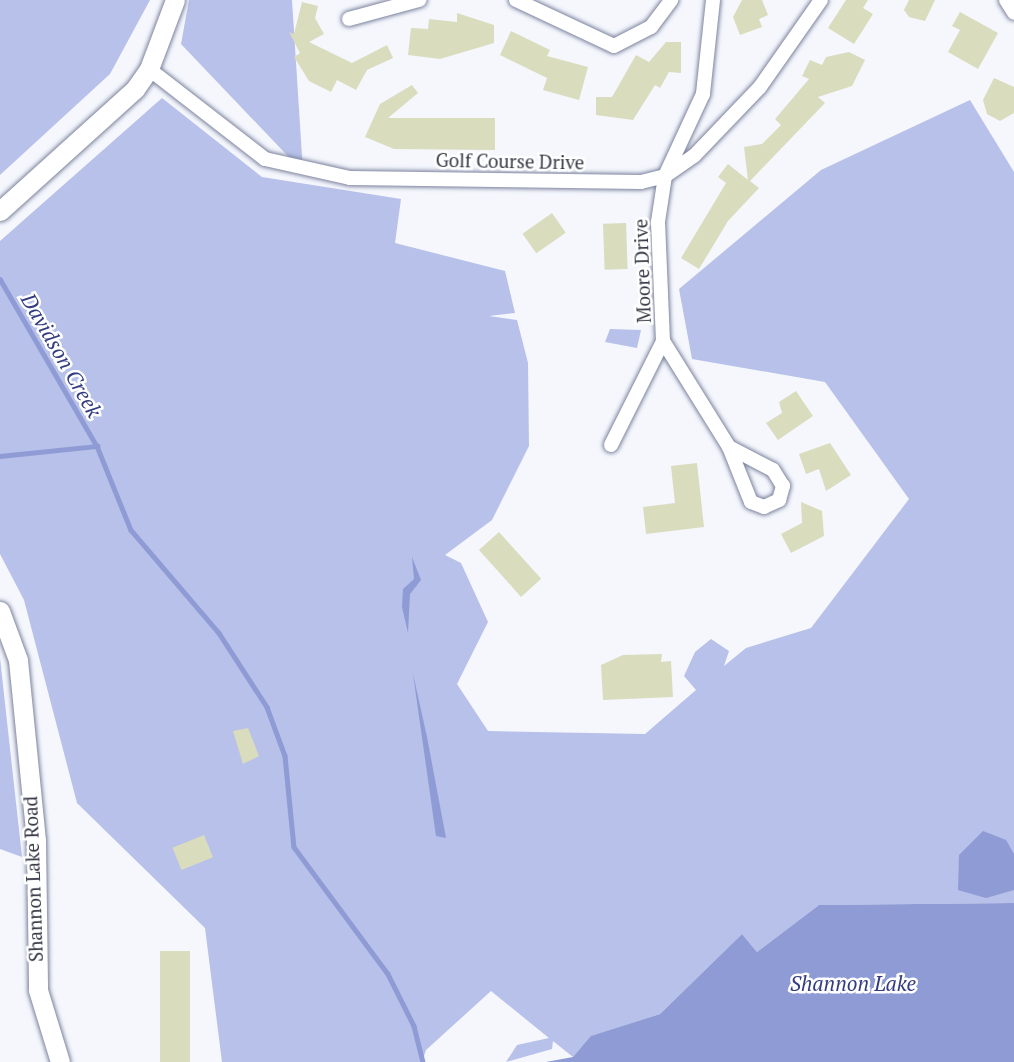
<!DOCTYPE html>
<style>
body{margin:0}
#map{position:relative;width:1014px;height:1062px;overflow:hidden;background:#f5f7fd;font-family:"PT Serif",serif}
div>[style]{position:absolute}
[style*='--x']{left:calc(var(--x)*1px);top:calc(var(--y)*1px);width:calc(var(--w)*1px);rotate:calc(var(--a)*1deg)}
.green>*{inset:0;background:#b7c1e9}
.water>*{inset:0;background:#8e9bd4}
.stream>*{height:4.5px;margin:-2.25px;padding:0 2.25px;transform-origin:2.25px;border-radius:2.25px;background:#8e9bd4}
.building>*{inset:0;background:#d9dcbd;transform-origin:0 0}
.roads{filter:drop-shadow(0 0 2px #7c839e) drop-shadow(0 0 2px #7c839e)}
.minor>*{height:14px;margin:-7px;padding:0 7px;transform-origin:7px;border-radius:7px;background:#fff}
.secondary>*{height:19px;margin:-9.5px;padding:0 9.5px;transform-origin:9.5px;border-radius:9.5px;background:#fff}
span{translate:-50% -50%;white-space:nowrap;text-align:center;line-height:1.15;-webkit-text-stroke:5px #fff;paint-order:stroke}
.street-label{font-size:19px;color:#373a46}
.water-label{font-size:21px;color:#333c81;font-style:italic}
</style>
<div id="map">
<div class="green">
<div style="clip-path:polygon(0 0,150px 0,110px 74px,0 175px)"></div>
<div style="clip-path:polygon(189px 0,292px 0,303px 172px,181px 44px)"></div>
<div style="clip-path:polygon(162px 98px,262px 177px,401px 199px,395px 243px,505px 271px,515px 313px,489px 316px,517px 320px,528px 363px,529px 446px,492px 520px,445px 555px,461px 563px,488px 622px,457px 684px,488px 731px,645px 734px,696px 690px,684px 676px,695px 652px,711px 639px,729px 651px,724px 666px,746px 648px,811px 628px,909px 499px,825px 382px,692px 359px,679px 289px,821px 170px,970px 100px,1014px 172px,1014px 903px,819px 905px,757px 952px,742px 934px,660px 1014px,592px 1036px,573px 1057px,553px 1041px,552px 1049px,506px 1062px,517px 1045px,549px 1038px,491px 991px,426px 1050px,422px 1062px,222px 1062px,205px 928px,77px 803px,24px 600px,0 554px,0 241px)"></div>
<div style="clip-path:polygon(610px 329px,641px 330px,637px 348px,605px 342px)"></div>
<div style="clip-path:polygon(0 658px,22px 857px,0 849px)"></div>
</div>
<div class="water">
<div style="clip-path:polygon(412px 557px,421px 580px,410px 594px,408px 633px,402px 607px,403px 589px,414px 579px)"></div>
<div style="clip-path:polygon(413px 674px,427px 737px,446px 838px,436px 836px)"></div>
<div style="clip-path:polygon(983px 831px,1006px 840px,1014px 854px,1014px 890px,986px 898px,958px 890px,959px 855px)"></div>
<div style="clip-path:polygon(1014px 903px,1014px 1062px,546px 1062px,573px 1057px,591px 1036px,660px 1014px,742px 934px,757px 952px,819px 905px)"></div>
</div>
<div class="stream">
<div style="--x:0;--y:279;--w:193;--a:59.9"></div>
<div style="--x:97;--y:446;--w:91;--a:68"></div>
<div style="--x:131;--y:530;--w:135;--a:49.5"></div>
<div style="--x:219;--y:633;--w:88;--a:57"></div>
<div style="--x:267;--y:707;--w:52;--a:69.8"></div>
<div style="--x:285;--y:756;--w:91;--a:84.4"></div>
<div style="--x:294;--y:847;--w:158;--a:53.5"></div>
<div style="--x:388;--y:974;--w:58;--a:63.4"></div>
<div style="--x:414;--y:1026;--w:37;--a:76"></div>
<div style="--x:0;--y:456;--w:98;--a:-5.9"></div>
</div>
<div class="building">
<div style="clip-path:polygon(742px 0,762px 0,768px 15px,759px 19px,762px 27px,740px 35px,733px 17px)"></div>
<div style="clip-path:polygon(846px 0,868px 0,863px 8px,873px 14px,854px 44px,828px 28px)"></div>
<div style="clip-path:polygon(909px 0,935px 0,925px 21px,909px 17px,904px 10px)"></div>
<div style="clip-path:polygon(302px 2px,318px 6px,315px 18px,324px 34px,309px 42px,352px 63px,387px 45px,393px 58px,367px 70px,356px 90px,337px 80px,331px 92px,309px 81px,294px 57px,300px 53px,289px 32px,294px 34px)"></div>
<div style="clip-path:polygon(960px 12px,998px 33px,978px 69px,948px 52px,960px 30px,952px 26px)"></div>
<div style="clip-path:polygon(457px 13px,494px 25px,494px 43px,440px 59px,408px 55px,411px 28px,428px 29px,429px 19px,457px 22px)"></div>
<div style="clip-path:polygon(511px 31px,550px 50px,547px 56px,588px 67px,579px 100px,543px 90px,547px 78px,500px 55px)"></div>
<div style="clip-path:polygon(666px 42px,681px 42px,681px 73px,669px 72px,660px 88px,655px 85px,633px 120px,596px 115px,596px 97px,612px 97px,636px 55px,649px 62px)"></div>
<div style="clip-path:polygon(849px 52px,865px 60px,852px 86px,818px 97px,825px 103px,750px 181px,759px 188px,728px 221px,699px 269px,681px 258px,726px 183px,718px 177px,728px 164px,748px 180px,744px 147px,762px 144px,781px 125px,775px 119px,809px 79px,802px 76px,810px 60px,822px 65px,826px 57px)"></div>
<div style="clip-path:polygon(994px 78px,1014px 87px,1014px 113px,1000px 121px,987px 114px,983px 100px)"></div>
<div style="clip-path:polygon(412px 85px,418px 93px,388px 118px,495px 118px,495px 150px,394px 149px,365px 137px,380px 104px)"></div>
<div style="left:552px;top:213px;width:24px;height:36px;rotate:55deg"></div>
<div style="left:626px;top:223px;width:46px;height:23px;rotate:88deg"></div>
<div style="clip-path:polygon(796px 391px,813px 416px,778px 440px,766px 423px,782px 413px,779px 402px)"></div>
<div style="clip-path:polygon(830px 443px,851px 475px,826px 491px,819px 469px,806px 474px,799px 454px)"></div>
<div style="clip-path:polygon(697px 463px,704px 527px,646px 534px,643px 507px,675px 503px,671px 466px)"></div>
<div style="clip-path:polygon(801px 502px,822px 511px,824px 536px,791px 553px,781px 534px,802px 523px)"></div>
<div style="left:499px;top:532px;width:63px;height:27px;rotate:48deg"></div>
<div style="clip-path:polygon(662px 654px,661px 662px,671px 661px,673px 697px,603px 700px,601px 665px,623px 655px)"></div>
<div style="clip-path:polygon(248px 728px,259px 756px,243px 764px,233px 731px)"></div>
<div style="left:204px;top:835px;width:24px;height:34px;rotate:68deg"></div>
<div style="left:190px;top:951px;width:111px;height:30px;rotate:90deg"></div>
</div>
<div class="roads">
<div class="minor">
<div style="--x:516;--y:0;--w:108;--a:25.1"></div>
<div style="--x:614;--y:46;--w:42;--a:-27.2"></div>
<div style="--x:651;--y:27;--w:34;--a:-53"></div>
<div style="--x:713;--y:0;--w:95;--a:96.1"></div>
<div style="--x:703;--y:94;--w:90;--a:114.9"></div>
<div style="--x:665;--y:176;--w:47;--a:98.7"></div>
<div style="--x:658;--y:222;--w:119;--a:87.6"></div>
<div style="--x:663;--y:341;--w:125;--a:58.1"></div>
<div style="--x:729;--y:447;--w:59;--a:68.2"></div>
<div style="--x:751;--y:502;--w:14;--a:21"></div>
<div style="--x:764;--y:507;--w:17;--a:-25"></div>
<div style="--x:779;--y:500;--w:15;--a:-74"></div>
<div style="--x:783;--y:486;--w:19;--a:-122"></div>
<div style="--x:773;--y:470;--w:50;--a:-152.4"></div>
<div style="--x:1006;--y:0;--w:15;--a:58"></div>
<div style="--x:349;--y:19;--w:73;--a:-15.2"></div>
<div style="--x:149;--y:69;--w:147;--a:37.8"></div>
<div style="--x:265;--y:159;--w:87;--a:12.6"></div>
<div style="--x:350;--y:178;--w:291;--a:0.8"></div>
<div style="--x:641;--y:182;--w:25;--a:-14"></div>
<div style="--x:665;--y:176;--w:35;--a:-35"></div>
<div style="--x:694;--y:156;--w:95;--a:-46.3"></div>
<div style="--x:760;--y:87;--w:106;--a:-55"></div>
<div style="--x:611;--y:445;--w:116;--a:-63.4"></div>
</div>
<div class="secondary">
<div style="--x:0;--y:211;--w:182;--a:-42.1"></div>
<div style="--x:135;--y:89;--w:24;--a:-55"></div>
<div style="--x:149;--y:69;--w:74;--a:-69.4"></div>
<div style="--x:0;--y:611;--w:52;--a:69.8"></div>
<div style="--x:18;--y:660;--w:182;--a:84.3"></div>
<div style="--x:36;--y:841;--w:149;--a:89.2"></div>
<div style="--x:38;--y:990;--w:75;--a:73"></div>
</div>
</div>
<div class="street-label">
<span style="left:510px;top:161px;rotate:1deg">Golf Course Drive</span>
<span style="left:642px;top:271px;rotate:-92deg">Moore Drive</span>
<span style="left:33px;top:879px;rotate:-92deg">Shannon Lake Road</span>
</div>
<div class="water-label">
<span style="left:62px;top:355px;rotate:60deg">Davidson Creek</span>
<span style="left:853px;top:983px">Shannon Lake</span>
</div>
</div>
